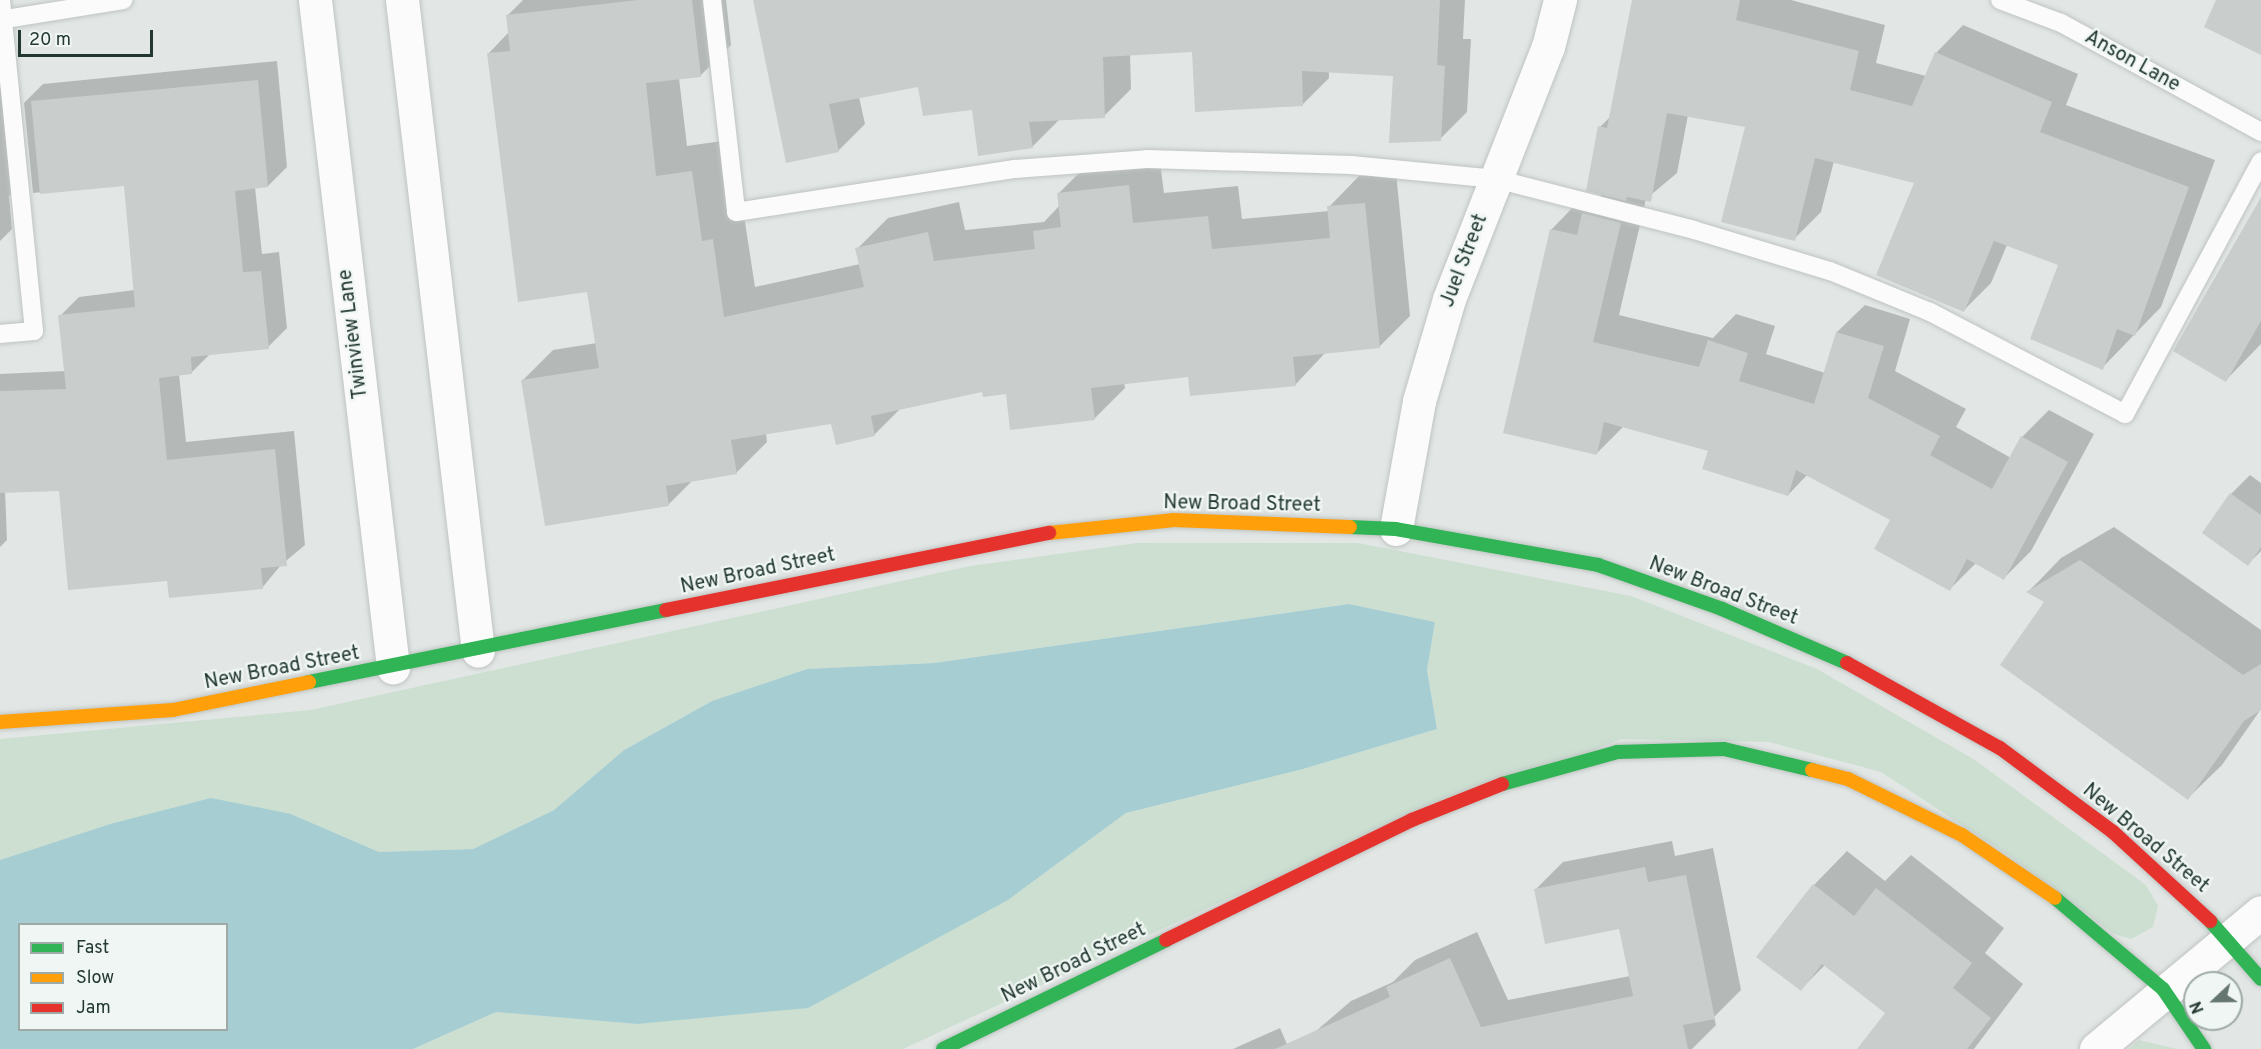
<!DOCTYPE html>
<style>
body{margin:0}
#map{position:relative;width:2261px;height:1049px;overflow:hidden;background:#e2e7e5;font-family:Overpass,sans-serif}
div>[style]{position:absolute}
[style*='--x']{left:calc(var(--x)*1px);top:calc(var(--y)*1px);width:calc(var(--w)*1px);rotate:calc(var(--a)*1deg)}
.green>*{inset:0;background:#ccdfd1}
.water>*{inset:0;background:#a6ced2}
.shadow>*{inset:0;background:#0003}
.building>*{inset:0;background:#c9cecc}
.roads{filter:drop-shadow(0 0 2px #bfc4c2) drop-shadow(0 0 2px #bfc4c2)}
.lane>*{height:18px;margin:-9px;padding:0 9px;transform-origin:9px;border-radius:9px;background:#fbfbfb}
.street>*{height:33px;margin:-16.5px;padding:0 16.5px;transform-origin:16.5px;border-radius:16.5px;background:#fbfbfb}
.fast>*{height:14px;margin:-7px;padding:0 7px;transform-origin:7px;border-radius:7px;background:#30b455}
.slow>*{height:14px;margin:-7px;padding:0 7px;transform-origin:7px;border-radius:7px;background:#ff9f0a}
.jam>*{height:14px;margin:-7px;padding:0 7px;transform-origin:7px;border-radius:7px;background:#e5322d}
span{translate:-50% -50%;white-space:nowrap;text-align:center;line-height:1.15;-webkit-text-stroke:4.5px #f0f6f3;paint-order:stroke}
.street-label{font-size:20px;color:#223831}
.legend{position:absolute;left:18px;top:923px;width:210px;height:108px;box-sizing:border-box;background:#f0f6f3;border:2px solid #9eaaa5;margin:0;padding:8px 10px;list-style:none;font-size:18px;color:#223831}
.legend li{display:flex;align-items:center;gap:12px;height:30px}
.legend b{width:30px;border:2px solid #9eaaa5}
.north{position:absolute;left:2183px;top:971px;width:60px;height:60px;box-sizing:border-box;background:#f0f6f3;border:2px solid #9eaaa5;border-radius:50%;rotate:248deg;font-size:16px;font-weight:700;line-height:24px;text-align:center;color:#223831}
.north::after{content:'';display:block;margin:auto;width:21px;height:27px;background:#657570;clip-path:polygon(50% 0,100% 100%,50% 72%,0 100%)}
.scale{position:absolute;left:18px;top:30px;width:135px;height:27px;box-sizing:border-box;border:3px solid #223831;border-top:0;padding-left:8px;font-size:18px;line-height:21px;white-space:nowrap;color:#223831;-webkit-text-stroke:4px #f0f6f3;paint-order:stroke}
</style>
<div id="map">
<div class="green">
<div style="clip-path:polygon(1137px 543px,1358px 543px,1631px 596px,1817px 669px,1975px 760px,2146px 885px,2158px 906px,2153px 927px,2131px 939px,2114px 934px,2011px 857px,1881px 772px,1769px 742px,1621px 739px,1225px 900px,903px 1049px,413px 1049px,496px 1012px,637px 1024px,1008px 900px,1126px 813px,1303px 769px,1437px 729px,1427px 670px,1435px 622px,1349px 604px,934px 663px,807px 669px,712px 701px,624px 750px,554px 810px,473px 849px,379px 852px,291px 814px,110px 824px,0 860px,0 739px,311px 710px,970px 566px)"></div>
<div style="clip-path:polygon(2139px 1040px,2177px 1049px,2129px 1049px)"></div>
</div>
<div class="water">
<div style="clip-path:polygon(evenodd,1349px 604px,1435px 622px,1427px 670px,1437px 729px,1303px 769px,1126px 813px,1008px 900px,808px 1008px,637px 1024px,496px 1012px,413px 1049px,0 1049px,0 860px,110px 824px,211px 798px,291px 814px,379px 852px,473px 849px,554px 810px,624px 750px,712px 701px,807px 669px,934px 663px,1349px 604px,20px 924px,226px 924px,226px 1030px,20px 1030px,20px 924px)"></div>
</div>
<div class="shadow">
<div style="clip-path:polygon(523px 0,726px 0,731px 45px,700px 76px,679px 78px,687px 146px,722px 141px,743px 209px,755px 287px,860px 264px,857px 249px,888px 218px,959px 202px,965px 230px,1044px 222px,1060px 205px,1059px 193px,1090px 162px,1159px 155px,1164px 193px,1238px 186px,1242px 219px,1329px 211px,1329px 207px,1359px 176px,1396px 172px,1410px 316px,1379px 347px,1326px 352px,1295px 385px,1189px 375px,1124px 382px,1125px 388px,1094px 419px,1007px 392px,983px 390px,901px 408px,874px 435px,832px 422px,766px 433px,767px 442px,736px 473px,693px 480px,669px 504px,546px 524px,522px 381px,553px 350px,597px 343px,588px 291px,488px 54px,509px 32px,508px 15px)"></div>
<div style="clip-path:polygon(756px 0,1326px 0,1329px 78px,1302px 105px,1194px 51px,1130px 54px,1131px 89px,1104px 116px,1059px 120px,1032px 147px,973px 108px,920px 85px,859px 97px,865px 124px,838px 151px)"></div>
<div style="clip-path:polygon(1363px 0,1465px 0,1463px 39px,1471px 39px,1467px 112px,1440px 139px,1395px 74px)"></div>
<div style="clip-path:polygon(1633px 0,1791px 0,1885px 25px,1876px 63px,1926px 76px,1936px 53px,1963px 25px,2078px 74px,2066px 105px,2215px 160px,2161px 307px,2102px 368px,2059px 264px,2007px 245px,1991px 283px,1964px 310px,1916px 182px,1834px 161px,1821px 212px,1794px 239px,1747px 126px,1688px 115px,1677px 173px,1646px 199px,1619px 315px,1713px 338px,1736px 314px,1775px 326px,1766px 354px,1825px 373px,1837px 332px,1865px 305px,1910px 319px,1895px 371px,1966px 409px,1956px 427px,2011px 458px,2022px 437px,2049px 410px,2094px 434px,2031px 551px,2004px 578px,1976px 563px,1950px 589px,1892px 520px,1808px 474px,1788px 495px,1710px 449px,1624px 426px,1597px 453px,1551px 230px,1578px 202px,1591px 205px,1603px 193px,1600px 127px,1611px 116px)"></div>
<div style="clip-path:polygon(277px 61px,287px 167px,268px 186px,255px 187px,262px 254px,279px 252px,287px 328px,268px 347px,211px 353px,191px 373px,179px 374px,186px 442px,294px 431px,305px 545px,281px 565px,262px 588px,168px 579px,60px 489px,5px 491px,7px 540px,0 547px,0 374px,65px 371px,60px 316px,79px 297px,135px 290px,125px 184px,33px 193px,24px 103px,43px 84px)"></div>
<div style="clip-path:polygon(19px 86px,28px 177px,9px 196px,12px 229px,0 241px,0 88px)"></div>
<div style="clip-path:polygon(2261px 207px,2261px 344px,2226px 380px)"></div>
<div style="clip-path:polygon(2250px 475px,2261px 483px,2261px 551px,2248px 564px,2231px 494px)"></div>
<div style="clip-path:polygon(2114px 527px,2261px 630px,2261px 709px,2222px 765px,2188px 798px,2046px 601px,2029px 591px,2061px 558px)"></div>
<div style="clip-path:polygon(1672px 841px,1675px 856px,1713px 848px,1741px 990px,1714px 1017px,1716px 1025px,1692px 1049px,1295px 1049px,1351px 1001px,1393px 982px,1415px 960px,1477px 932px,1508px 1000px,1630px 976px,1620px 928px,1536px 889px,1563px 862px)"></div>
<div style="clip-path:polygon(1847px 851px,1885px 881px,1911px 855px,2004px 928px,1985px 953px,2023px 984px,1974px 1049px,1859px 1049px,1887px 1013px,1825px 965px,1801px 989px,1814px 885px)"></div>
<div style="clip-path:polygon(1280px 1028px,1289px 1049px,1233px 1049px)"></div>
</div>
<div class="building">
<div style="clip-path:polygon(638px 0,692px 0,701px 77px,646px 83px,656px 176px,692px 171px,702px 241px,713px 239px,724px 317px,864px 287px,855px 248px,928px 232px,934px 261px,1035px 249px,1033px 231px,1061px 227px,1057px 193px,1129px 185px,1133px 223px,1208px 216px,1212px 249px,1330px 238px,1327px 206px,1365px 203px,1380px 348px,1293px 357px,1296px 386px,1190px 396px,1188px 377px,1091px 388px,1095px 420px,1010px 430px,1006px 394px,983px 397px,982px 392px,871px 416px,875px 436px,836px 445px,831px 424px,731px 440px,737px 474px,666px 486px,669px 506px,545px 526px,521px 380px,599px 368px,587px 292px,518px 302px,487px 53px,510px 51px,506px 15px)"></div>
<div style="clip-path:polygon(753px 0,1440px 0,1437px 65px,1445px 66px,1441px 141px,1389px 143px,1393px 76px,1302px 71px,1303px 106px,1195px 112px,1192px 52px,1103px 57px,1105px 118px,1029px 122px,1033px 148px,978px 156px,972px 110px,923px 116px,918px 87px,829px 104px,839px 152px,786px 163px)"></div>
<div style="clip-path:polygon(1632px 0,1740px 0,1736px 20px,1859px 51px,1850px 90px,1912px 106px,1935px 52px,2052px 102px,2040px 132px,2189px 187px,2135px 336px,2117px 329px,2103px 370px,2030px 339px,2058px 265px,1994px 241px,1964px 312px,1876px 275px,1914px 183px,1815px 158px,1795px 241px,1721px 222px,1745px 127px,1667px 113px,1651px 202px,1627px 197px,1626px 201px,1586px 191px,1598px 126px,1607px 128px)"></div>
<div style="clip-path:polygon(2216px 0,2261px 0,2261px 55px,2204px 27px)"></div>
<div style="clip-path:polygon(258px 80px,268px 187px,235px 191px,243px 272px,261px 271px,269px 349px,191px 357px,192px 374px,159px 378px,167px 460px,275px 449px,287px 566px,261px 568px,263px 589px,169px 598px,167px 581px,68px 590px,59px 491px,0 493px,0 391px,66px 389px,58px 315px,135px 307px,124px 186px,40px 194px,31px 101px)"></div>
<div style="clip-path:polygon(2261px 197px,2261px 321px,2226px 382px,2173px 351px)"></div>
<div style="clip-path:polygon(1582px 213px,1621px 223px,1593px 342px,1699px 367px,1708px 340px,1748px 353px,1739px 381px,1814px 404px,1836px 332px,1884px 346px,1868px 398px,1940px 436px,1930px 455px,1992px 489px,2021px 436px,2068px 462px,2004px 580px,1967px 559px,1950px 591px,1874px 549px,1890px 520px,1796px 470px,1788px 496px,1702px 469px,1708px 451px,1604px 422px,1597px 455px,1503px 433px,1550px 229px,1577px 235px)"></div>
<div style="clip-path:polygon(2230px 493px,2261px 515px,2261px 547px,2248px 566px,2202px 533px)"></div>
<div style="clip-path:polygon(2080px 560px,2243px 675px,2261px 664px,2261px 710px,2244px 721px,2188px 800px,2000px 665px,2044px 602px,2026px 592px)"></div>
<div style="clip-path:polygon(1645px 867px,1648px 882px,1686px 875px,1715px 1019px,1683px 1025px,1688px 1049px,1275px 1049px,1390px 997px,1386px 987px,1450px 958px,1481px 1027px,1633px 996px,1619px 929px,1545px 944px,1534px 889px)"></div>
<div style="clip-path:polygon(1813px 884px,1854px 916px,1876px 888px,1972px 963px,1953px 988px,1991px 1018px,1967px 1049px,1857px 1049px,1885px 1013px,1822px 964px,1801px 991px,1756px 957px)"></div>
</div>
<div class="roads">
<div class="lane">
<div style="--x:712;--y:0;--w:213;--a:83.5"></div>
<div style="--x:736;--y:212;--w:282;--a:-8.8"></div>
<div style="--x:1015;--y:169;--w:132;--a:-4.3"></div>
<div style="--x:1147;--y:159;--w:204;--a:1.7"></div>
<div style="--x:1351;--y:165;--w:146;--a:5.5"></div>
<div style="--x:1496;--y:179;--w:204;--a:14.4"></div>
<div style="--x:1694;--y:230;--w:142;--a:16.8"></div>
<div style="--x:1830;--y:271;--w:108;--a:22.3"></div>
<div style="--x:1930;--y:312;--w:220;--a:27.6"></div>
<div style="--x:2125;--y:414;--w:287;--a:-61.7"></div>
<div style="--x:2000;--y:0;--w:65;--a:20.7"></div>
<div style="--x:2061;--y:23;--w:228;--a:28.6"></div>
<div style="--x:0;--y:20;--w:125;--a:-9.2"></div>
<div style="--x:0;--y:334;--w:34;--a:-5"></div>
<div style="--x:34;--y:331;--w:333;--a:-95.7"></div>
</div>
<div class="street">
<div style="--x:315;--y:0;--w:672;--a:83.33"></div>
<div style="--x:402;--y:0;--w:655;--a:83.34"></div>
<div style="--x:1396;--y:529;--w:130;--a:-79.8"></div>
<div style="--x:1419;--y:401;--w:106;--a:-73.6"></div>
<div style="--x:1449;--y:299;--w:271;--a:-68.6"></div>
<div style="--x:1548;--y:47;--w:49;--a:-75.7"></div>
<div style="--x:2096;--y:1049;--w:214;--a:-39.7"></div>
</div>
<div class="fast">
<div style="--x:1350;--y:527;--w:46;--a:2.5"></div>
<div style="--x:1396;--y:529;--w:205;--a:10.1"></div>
<div style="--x:1598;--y:565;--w:132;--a:19.5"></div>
<div style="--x:1722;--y:609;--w:136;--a:23.4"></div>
<div style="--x:309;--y:682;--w:364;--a:-11.4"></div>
<div style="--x:1502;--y:784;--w:119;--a:-15.5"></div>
<div style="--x:1617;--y:752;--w:107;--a:-1.6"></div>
<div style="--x:1724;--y:749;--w:90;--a:13.4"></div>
<div style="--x:2055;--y:898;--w:141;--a:40.1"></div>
<div style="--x:2163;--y:989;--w:73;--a:55.7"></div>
<div style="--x:2210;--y:921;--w:77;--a:48.7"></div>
<div style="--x:943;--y:1049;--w:248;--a:-26"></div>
</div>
<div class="slow">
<div style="--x:1049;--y:533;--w:126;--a:-5.9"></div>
<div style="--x:1174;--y:520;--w:176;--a:2.3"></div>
<div style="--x:0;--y:722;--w:173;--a:-4"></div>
<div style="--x:173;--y:710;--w:139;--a:-11.6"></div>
<div style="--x:1812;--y:770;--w:37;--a:14"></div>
<div style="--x:1848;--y:779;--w:127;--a:26.2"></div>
<div style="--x:1962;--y:835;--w:112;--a:34.1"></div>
</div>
<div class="jam">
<div style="--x:666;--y:610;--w:391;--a:-11.4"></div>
<div style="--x:1847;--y:663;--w:175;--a:29.1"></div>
<div style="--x:2000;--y:748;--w:141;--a:36.6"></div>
<div style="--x:2113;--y:832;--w:132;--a:42.5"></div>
<div style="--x:1166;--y:940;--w:274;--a:-26"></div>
<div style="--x:1412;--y:820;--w:97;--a:-21.8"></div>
</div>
</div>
<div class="street-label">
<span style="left:2132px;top:62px;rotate:29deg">Anson Lane</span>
<span style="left:1465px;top:261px;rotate:-69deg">Juel Street</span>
<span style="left:354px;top:334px;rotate:-97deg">Twinview Lane</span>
<span style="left:1242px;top:505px;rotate:1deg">New Broad Street</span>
<span style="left:758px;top:572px;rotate:-12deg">New Broad Street</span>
<span style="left:1723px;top:592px;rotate:21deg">New Broad Street</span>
<span style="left:282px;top:669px;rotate:-11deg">New Broad Street</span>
<span style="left:2145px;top:839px;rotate:40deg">New Broad Street</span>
<span style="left:1074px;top:964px;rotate:-26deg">New Broad Street</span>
</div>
<ul class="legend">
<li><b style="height:8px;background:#30b455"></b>Fast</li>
<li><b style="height:8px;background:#ff9f0a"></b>Slow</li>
<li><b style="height:8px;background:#e5322d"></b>Jam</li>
</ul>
<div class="north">N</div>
<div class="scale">20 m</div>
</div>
